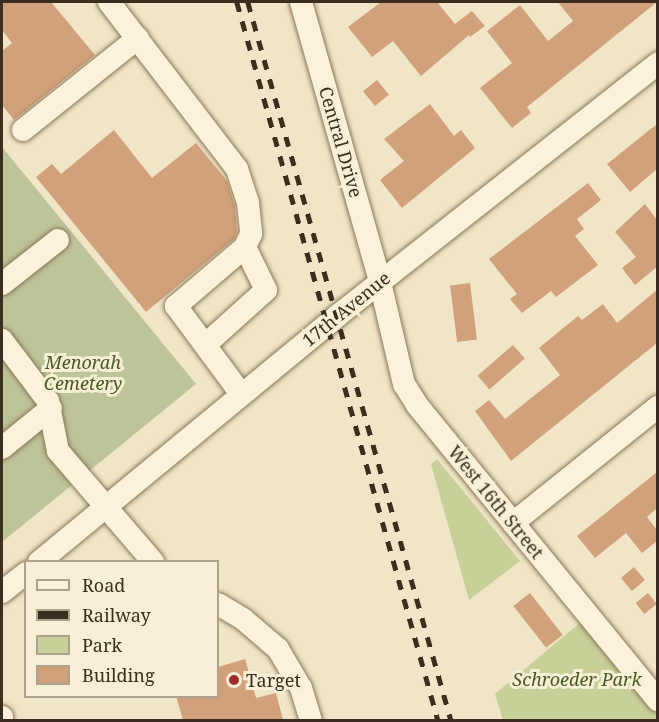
<!DOCTYPE html>
<style>
body{margin:0}
#map{position:relative;width:659px;height:722px;overflow:hidden;background:#f0e5c6;font-family:"Noto Serif",serif}
div>[style]{position:absolute}
[style*='--x']{left:calc(var(--x)*1px);top:calc(var(--y)*1px);width:calc(var(--w)*1px);rotate:calc(var(--a)*1deg)}
.green>*{inset:0;background:#c7d099}
.cemetery>*{inset:0;background:#bdc498}
.building>*{inset:0;background:#d0a17a;transform-origin:0 0}
.roads{filter:drop-shadow(0 0 2px #8d775a) drop-shadow(0 0 2px #8d775a)}
.minor>*{height:22px;margin:-11px;padding:0 11px;transform-origin:11px;border-radius:11px;background:#faf2da}
.rail>*{height:4.5px;margin-top:-2.25px;transform-origin:0;background:repeating-linear-gradient(90deg,#3c2e1f 0 10px,transparent 0 20px)}
.dots>*{width:16px;height:16px;translate:-50% -50%;box-sizing:border-box;border:3px solid #f7efd6;border-radius:50%}
span{translate:-50% -50%;white-space:nowrap;text-align:center;line-height:1.15;-webkit-text-stroke:6px #f7efd6;paint-order:stroke}
.street-label{font-size:18px;color:#3c2e1f}
.park-label{font-size:18px;color:#4a5a24;font-style:italic}
.poi-label{font-size:18px;color:#3c2e1f}
.left{translate:0 -50%;text-align:left}
.frame{position:absolute;inset:0;border:3px solid #3c2e1f;pointer-events:none}
.legend{position:absolute;left:24px;top:560px;width:195px;height:138px;box-sizing:border-box;background:#f7efd6;border:2px solid #aca28d;margin:0;padding:8px 10px;list-style:none;font-size:18px;color:#3c2e1f}
.legend li{display:flex;align-items:center;gap:12px;height:30px}
.legend b{width:30px;border:2px solid #aca28d}
</style>
<div id="map">
<div class="green">
<div style="clip-path:polygon(437px 459px,520px 561px,469px 600px,431px 464px)"></div>
<div style="clip-path:polygon(582px 621px,657px 715px,657px 720px,503px 720px,495px 694px)"></div>
</div>
<div class="cemetery">
<div style="clip-path:polygon(2px 147px,196px 384px,2px 542px)"></div>
</div>
<div class="building">
<div style="clip-path:polygon(2px 2px,51px 2px,95px 55px,14px 120px,2px 105px,2px 51px,12px 43px,2px 30px)"></div>
<div style="clip-path:polygon(381px 2px,437px 2px,455px 24px,472px 11px,485px 26px,470px 37px,469px 35px,421px 76px,393px 41px,372px 57px,348px 27px)"></div>
<div style="clip-path:polygon(558px 2px,657px 2px,527px 107px,531px 113px,512px 128px,480px 88px,512px 63px,487px 31px,520px 5px,548px 41px,573px 21px)"></div>
<div style="left:377px;top:80px;width:19px;height:18px;rotate:51deg"></div>
<div style="clip-path:polygon(430px 104px,454px 136px,461px 130px,475px 148px,402px 208px,380px 180px,404px 161px,384px 139px)"></div>
<div style="clip-path:polygon(657px 124px,657px 169px,630px 192px,607px 164px)"></div>
<div style="clip-path:polygon(114px 130px,152px 178px,196px 143px,227px 181px,235px 206px,237px 232px,234px 239px,146px 312px,36px 177px,52px 164px,61px 174px)"></div>
<div style="clip-path:polygon(588px 183px,601px 200px,577px 219px,584px 229px,575px 236px,598px 265px,556px 297px,551px 291px,522px 313px,510px 299px,517px 294px,489px 259px)"></div>
<div style="clip-path:polygon(645px 204px,657px 220px,657px 267px,635px 285px,622px 268px,636px 257px,615px 232px)"></div>
<div style="left:470px;top:283px;width:57px;height:20px;rotate:83deg"></div>
<div style="clip-path:polygon(657px 290px,657px 343px,511px 461px,475px 411px,489px 400px,505px 419px,560px 375px,539px 348px,578px 316px,582px 320px,603px 304px,617px 323px)"></div>
<div style="left:513px;top:345px;width:18px;height:47px;rotate:49deg"></div>
<div style="clip-path:polygon(657px 472px,657px 508px,647px 517px,657px 530px,657px 541px,642px 553px,626px 533px,595px 558px,577px 536px)"></div>
<div style="left:634px;top:567px;width:17px;height:17px;rotate:50deg"></div>
<div style="left:530px;top:593px;width:53px;height:21px;rotate:52deg"></div>
<div style="left:648px;top:593px;width:14px;height:16px;rotate:51deg"></div>
<div style="clip-path:polygon(245px 659px,256px 698px,276px 693px,283px 720px,183px 720px,176px 696px,218px 696px,218px 667px)"></div>
</div>
<div class="roads">
<div class="minor">
<div style="--x:109;--y:2;--w:210;--a:52.5"></div>
<div style="--x:237;--y:169;--w:36;--a:72"></div>
<div style="--x:248;--y:203;--w:31;--a:84"></div>
<div style="--x:251;--y:234;--w:14;--a:115"></div>
<div style="--x:245;--y:247;--w:91;--a:139.5"></div>
<div style="--x:176;--y:306;--w:109;--a:53.5"></div>
<div style="--x:301;--y:2;--w:291;--a:74.2"></div>
<div style="--x:380;--y:282;--w:105;--a:76.8"></div>
<div style="--x:404;--y:384;--w:25;--a:58"></div>
<div style="--x:417;--y:405;--w:381;--a:50.8"></div>
<div style="--x:23;--y:130;--w:147;--a:-38.7"></div>
<div style="--x:2;--y:284;--w:71;--a:-38.2"></div>
<div style="--x:2;--y:340;--w:76;--a:53"></div>
<div style="--x:48;--y:401;--w:51;--a:78.7"></div>
<div style="--x:58;--y:451;--w:146;--a:49.4"></div>
<div style="--x:205;--y:345;--w:82;--a:-42"></div>
<div style="--x:266;--y:290;--w:48;--a:-116"></div>
<div style="--x:2;--y:448;--w:63;--a:-39.2"></div>
<div style="--x:513;--y:523;--w:186;--a:-38.7"></div>
<div style="--x:39;--y:562;--w:386;--a:-39.5"></div>
<div style="--x:337;--y:316;--w:409;--a:-38.2"></div>
<div style="--x:2;--y:592;--w:31;--a:-38"></div>
<div style="--x:218;--y:604;--w:29;--a:31"></div>
<div style="--x:243;--y:619;--w:46;--a:40.6"></div>
<div style="--x:278;--y:649;--w:45;--a:59.5"></div>
<div style="--x:301;--y:688;--w:34;--a:73"></div>
<div style="--x:2;--y:717;--w:3;--a:90"></div>
</div>
</div>
<div class="rail">
<div style="--x:237;--y:2;--w:746;--a:74.36"></div>
<div style="--x:248;--y:2;--w:746;--a:74.21"></div>
</div>
<div class="dots">
<div style="left:234px;top:680px;background:#9f2b27"></div>
</div>
<div class="street-label">
<span style="left:341px;top:142px;rotate:74deg">Central Drive</span>
<span style="left:346px;top:309px;rotate:-39deg">17th Avenue</span>
<span style="left:496px;top:502px;rotate:51deg">West 16th Street</span>
</div>
<div class="park-label">
<span style="left:83px;top:373px">Menorah<br>Cemetery</span>
<span style="left:577px;top:679px">Schroeder Park</span>
</div>
<div class="poi-label">
<span class="left" style="left:246px;top:680px">Target</span>
</div>
<div class="frame"></div>
<ul class="legend">
<li><b style="height:8px;background:#faf2da"></b>Road</li>
<li><b style="height:8px;background:#3c2e1f"></b>Railway</li>
<li><b style="height:16px;background:#c7d099"></b>Park</li>
<li><b style="height:16px;background:#d0a17a"></b>Building</li>
</ul>
</div>
